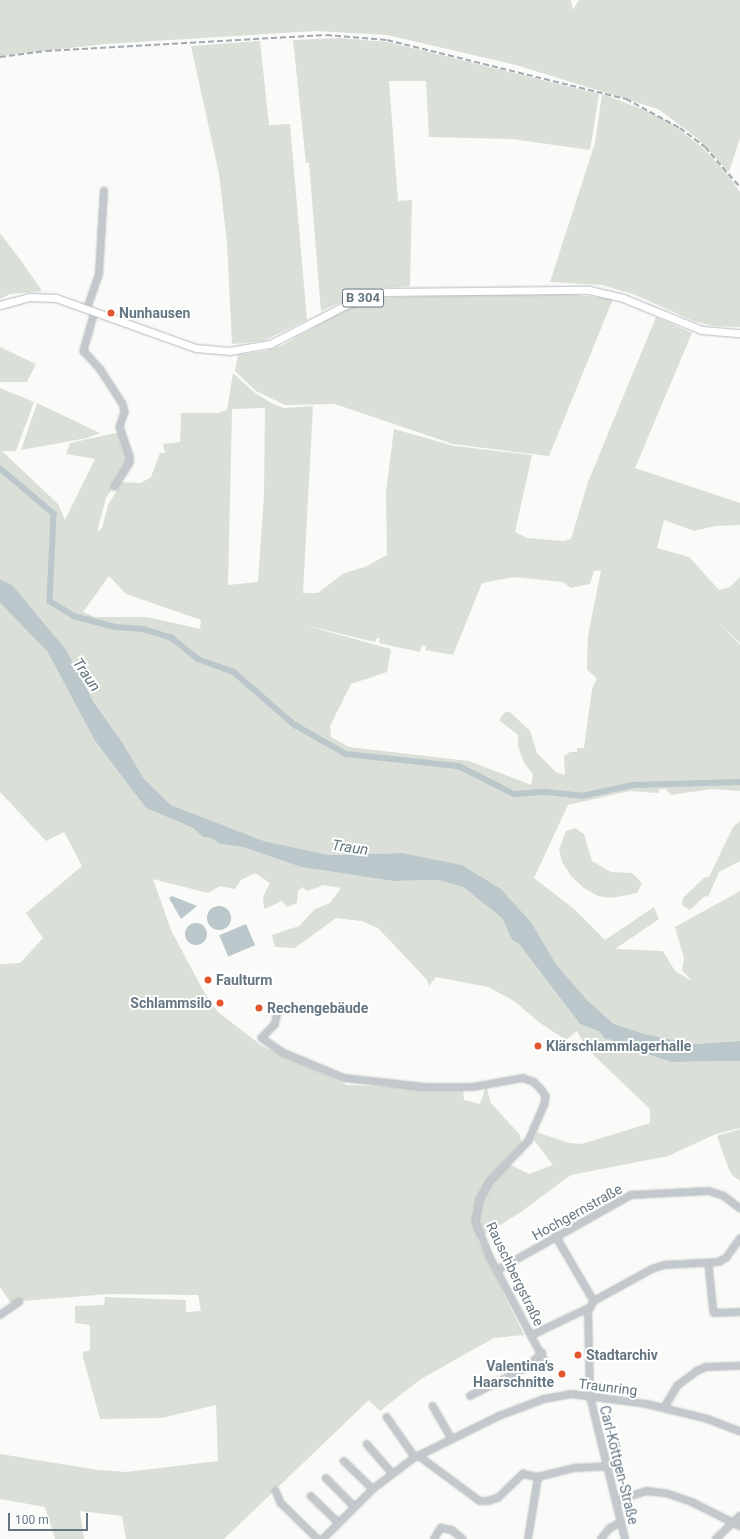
<!DOCTYPE html>
<meta charset="utf-8">
<style>
body{margin:0}
#map{position:relative;width:740px;height:1539px;overflow:hidden;background:#fafaf8;font-family:Roboto,sans-serif}
div>[style]{position:absolute}
[style*='--x']{left:calc(var(--x)*1px);top:calc(var(--y)*1px);width:calc(var(--w)*1px);rotate:calc(var(--a)*1deg)}
.green>*{inset:0;background:#dadfd7}
.water>*{inset:0;background:#bbc7cb;transform-origin:0 0}
.round{border-radius:50%}
.canal>*{height:5.5px;margin:-2.75px;padding:0 2.75px;transform-origin:2.75px;border-radius:2.75px;background:#bbc7cb}
.roads{filter:drop-shadow(0 0 1px #b5babe) drop-shadow(0 0 1px #b5babe)}
.minor>*{height:5.5px;margin:-2.75px;padding:0 2.75px;transform-origin:2.75px;border-radius:2.75px;background:#c3c8cc}
.major>*{height:7px;margin:-3.5px;padding:0 3.5px;transform-origin:3.5px;border-radius:3.5px;background:#fff}
.rail>*{height:1.5px;margin-top:-0.75px;transform-origin:0;background:repeating-linear-gradient(90deg,#a2aab0 0 6px,transparent 0 9px)}
.dots>*{width:11px;height:11px;translate:-50% -50%;box-sizing:border-box;border:2px solid #fff;border-radius:50%}
span{translate:-50% -50%;white-space:nowrap;text-align:center;line-height:1.15;-webkit-text-stroke:4px #fff;paint-order:stroke}
.shield-label span{padding:1px 3px;background:#fff;border:1px solid;border-radius:3px;-webkit-text-stroke-width:0}
.shield-label{font-size:13px;color:#657683;font-weight:700}
.poi-label{font-size:14px;color:#657683;font-weight:700}
.left{translate:0 -50%;text-align:left}
.right{translate:-100% -50%;text-align:right}
.street-label{font-size:14px;color:#657683}
.water-label{font-size:15px;color:#60757c;font-style:italic}
.scale{position:absolute;left:8px;top:1513px;width:80px;height:18px;box-sizing:border-box;border:2px solid #657683;border-top:0;padding-left:5px;font-size:12px;line-height:14px;white-space:nowrap;color:#657683;-webkit-text-stroke:3px #fff;paint-order:stroke}
</style>
<div id="map">
<div class="green">
<div style="clip-path:polygon(0 0,571px 0,573px 10px,579px 0,740px 0,740px 138px,729px 172px,697px 138px,658px 109px,516px 65px,387px 35px,316px 31px,105px 44px,0 56px)"></div>
<div style="clip-path:polygon(338px 38px,388px 42px,599px 94px,590px 150px,512px 139px,429px 137px,426px 81px,389px 81px,398px 201px,412px 200px,410px 286px,371px 289px,321px 311px,309px 163px,306px 163px,293px 40px)"></div>
<div style="clip-path:polygon(260px 41px,269px 125px,290px 124px,307px 320px,263px 341px,232px 344px,227px 242px,219px 174px,191px 46px)"></div>
<div style="clip-path:polygon(602px 94px,652px 113px,679px 129px,704px 149px,727px 173px,740px 192px,740px 327px,714px 326px,694px 321px,633px 294px,602px 285px,550px 282px,595px 143px)"></div>
<div style="clip-path:polygon(0 233px,22px 262px,42px 291px,10px 294px,0 299px)"></div>
<div style="clip-path:polygon(550px 292px,613px 299px,549px 456px,453px 444px,335px 404px,285px 405px,256px 391px,235px 371px,238px 355px,265px 351px,283px 345px,348px 308px,373px 298px)"></div>
<div style="clip-path:polygon(evenodd,656px 317px,692px 333px,635px 468px,740px 503px,740px 525px,715px 526px,694px 531px,664px 520px,657px 548px,689px 557px,719px 590px,730px 587px,740px 577px,740px 643px,717px 621px,740px 645px,740px 791px,712px 789px,671px 795px,666px 789px,660px 789px,658px 793px,630px 791px,568px 805px,534px 878px,574px 909px,605px 940px,654px 907px,659px 919px,615px 949px,663px 951px,675px 971px,692px 981px,682px 970px,684px 958px,675px 927px,740px 891px,740px 1041px,692px 1044px,645px 1034px,614px 1024px,587px 1000px,556px 964px,531px 922px,501px 889px,462px 865px,402px 853px,329px 855px,264px 841px,171px 805px,144px 779px,122px 742px,12px 585px,0 579px,0 388px,34px 402px,16px 451px,2px 451px,58px 504px,65px 520px,95px 459px,66px 454px,70px 443px,120px 432px,129px 462px,106px 498px,97px 532px,102px 528px,108px 505px,122px 482px,141px 483px,151px 477px,160px 453px,165px 453px,163px 444px,180px 442px,181px 413px,218px 413px,227px 410px,233px 373px,255px 393px,273px 404px,284px 408px,313px 406px,303px 593px,318px 593px,344px 573px,365px 567px,387px 555px,386px 492px,394px 429px,454px 446px,532px 455px,515px 532px,527px 538px,564px 541px,571px 539px,588px 482px,656px 317px,265px 408px,264px 496px,258px 582px,228px 585px,232px 409px,265px 408px,656px 317px,601px 570px,588px 636px,587px 669px,597px 679px,592px 689px,584px 748px,577px 748px,577px 752px,570px 752px,564px 756px,565px 775px,556px 772px,537px 753px,530px 731px,510px 712px,505px 712px,499px 720px,518px 735px,518px 746px,524px 763px,533px 774px,531px 785px,469px 761px,349px 747px,331px 737px,330px 726px,351px 684px,387px 672px,391px 649px,300px 624px,375px 642px,377px 638px,380px 638px,379px 643px,420px 652px,422px 645px,426px 646px,425px 650px,453px 655px,482px 583px,514px 577px,563px 582px,571px 588px,590px 584px,594px 571px,601px 570px,656px 317px,109px 576px,126px 594px,201px 620px,200px 629px,147px 617px,95px 617px,83px 612px,109px 576px)"></div>
<div style="clip-path:polygon(0 347px,36px 364px,27px 382px,0 382px)"></div>
<div style="clip-path:polygon(37px 403px,100px 433px,87px 438px,21px 450px)"></div>
<div style="clip-path:polygon(evenodd,0 603px,47px 651px,95px 741px,146px 808px,193px 828px,203px 837px,211px 838px,220px 844px,243px 847px,301px 867px,393px 881px,438px 880px,463px 887px,502px 918px,512px 940px,519px 944px,580px 1024px,600px 1032px,605px 1039px,612px 1040px,626px 1051px,644px 1053px,671px 1062px,740px 1061px,740px 1128px,716px 1134px,668px 1156px,571px 1175px,518px 1214px,477px 1239px,524px 1335px,494px 1338px,421px 1379px,380px 1411px,369px 1400px,224px 1539px,126px 1539px,122px 1516px,80px 1511px,84px 1539px,55px 1539px,45px 1507px,0 1499px,0 1454px,98px 1470px,126px 1472px,218px 1461px,216px 1405px,161px 1418px,100px 1419px,83px 1357px,83px 1352px,90px 1350px,90px 1325px,75px 1323px,75px 1306px,104px 1305px,105px 1297px,186px 1300px,186px 1312px,201px 1311px,198px 1295px,109px 1294px,10px 1302px,0 1287px,0 964px,20px 963px,43px 938px,26px 913px,82px 866px,64px 832px,46px 841px,0 792px,0 603px,255px 873px,270px 883px,263px 897px,264px 909px,282px 901px,287px 907px,297px 903px,298px 891px,303px 887px,307px 891px,324px 885px,341px 888px,330px 903px,315px 909px,299px 926px,272px 935px,275px 947px,295px 948px,336px 918px,361px 921px,378px 928px,427px 980px,429px 986px,436px 977px,488px 987px,514px 1001px,540px 1023px,566px 1040px,577px 1031px,586px 1048px,650px 1109px,650px 1123px,582px 1144px,569px 1143px,537px 1132px,534px 1140px,553px 1165px,529px 1174px,511px 1165px,499px 1167px,521px 1143px,520px 1135px,491px 1103px,486px 1086px,480px 1104px,464px 1100px,463px 1090px,347px 1085px,262px 1046px,218px 1012px,204px 992px,171px 930px,153px 879px,208px 893px,220px 886px,235px 889px,241px 880px,255px 873px)"></div>
<div style="clip-path:polygon(740px 821px,740px 861px,719px 872px,708px 897px,705px 896px,690px 910px,682px 905px,683px 898px,705px 877px,709px 877px,733px 827px)"></div>
<div style="clip-path:polygon(575px 828px,584px 834px,592px 861px,611px 872px,632px 873px,642px 883px,637px 893px,611px 898px,598px 896px,584px 888px,571px 876px,562px 862px,559px 850px,566px 831px)"></div>
<div style="clip-path:polygon(740px 1129px,740px 1181px,732px 1175px,728px 1167px,717px 1136px)"></div>
</div>
<div class="water">
<div style="clip-path:polygon(0 579px,12px 585px,66px 650px,93px 701px,122px 742px,144px 779px,171px 805px,264px 841px,329px 855px,402px 853px,462px 865px,501px 889px,531px 922px,556px 964px,587px 1000px,614px 1024px,645px 1034px,692px 1044px,740px 1041px,740px 1061px,671px 1062px,644px 1053px,619px 1049px,612px 1040px,605px 1039px,600px 1032px,580px 1024px,519px 944px,512px 940px,502px 918px,463px 887px,438px 880px,393px 881px,301px 867px,243px 847px,220px 844px,211px 838px,203px 837px,193px 828px,146px 808px,95px 741px,47px 651px,0 603px)"></div>
<div style="clip-path:polygon(172px 896px,197px 906px,181px 919px,169px 898px)"></div>
<div class="round" style="left:207px;top:906px;width:24px;height:24px"></div>
<div class="round" style="left:185px;top:923px;width:22px;height:22px"></div>
<div style="left:246px;top:924px;width:23px;height:29px;rotate:67deg"></div>
</div>
<div class="canal">
<div style="--x:0;--y:468;--w:71;--a:40.4"></div>
<div style="--x:54;--y:514;--w:87;--a:92.6"></div>
<div style="--x:50;--y:601;--w:28;--a:32"></div>
<div style="--x:74;--y:616;--w:42;--a:15"></div>
<div style="--x:115;--y:627;--w:28;--a:4"></div>
<div style="--x:143;--y:629;--w:30;--a:17"></div>
<div style="--x:172;--y:638;--w:33;--a:39"></div>
<div style="--x:198;--y:659;--w:38;--a:20"></div>
<div style="--x:234;--y:672;--w:81;--a:41"></div>
<div style="--x:295;--y:725;--w:59;--a:29.6"></div>
<div style="--x:346;--y:754;--w:114;--a:6.1"></div>
<div style="--x:459;--y:766;--w:62;--a:27"></div>
<div style="--x:514;--y:794;--w:32;--a:-4"></div>
<div style="--x:546;--y:792;--w:36;--a:6"></div>
<div style="--x:582;--y:796;--w:52;--a:-12.2"></div>
<div style="--x:633;--y:785;--w:107;--a:-1.6"></div>
</div>
<div class="roads">
<div class="minor">
<div style="--x:87;--y:309;--w:37;--a:-71"></div>
<div style="--x:99;--y:274;--w:83;--a:-86.6"></div>
<div style="--x:95;--y:312;--w:41;--a:105.8"></div>
<div style="--x:84;--y:351;--w:25;--a:48"></div>
<div style="--x:101;--y:370;--w:40;--a:57.1"></div>
<div style="--x:123;--y:404;--w:8;--a:76"></div>
<div style="--x:125;--y:412;--w:16;--a:108"></div>
<div style="--x:120;--y:427;--w:31;--a:71"></div>
<div style="--x:130;--y:456;--w:7;--a:90"></div>
<div style="--x:130;--y:463;--w:28;--a:122"></div>
<div style="--x:279;--y:1009;--w:16;--a:104"></div>
<div style="--x:275;--y:1025;--w:18;--a:135"></div>
<div style="--x:262;--y:1038;--w:24;--a:35"></div>
<div style="--x:282;--y:1052;--w:67;--a:22.8"></div>
<div style="--x:344;--y:1078;--w:81;--a:6.3"></div>
<div style="--x:425;--y:1087;--w:48;--a:0"></div>
<div style="--x:473;--y:1087;--w:51;--a:-10.2"></div>
<div style="--x:523;--y:1078;--w:12;--a:20"></div>
<div style="--x:534;--y:1082;--w:11;--a:45"></div>
<div style="--x:542;--y:1090;--w:7;--a:56"></div>
<div style="--x:546;--y:1096;--w:8;--a:97"></div>
<div style="--x:545;--y:1104;--w:40;--a:113.4"></div>
<div style="--x:529;--y:1141;--w:57;--a:133.6"></div>
<div style="--x:490;--y:1182;--w:21;--a:119"></div>
<div style="--x:480;--y:1200;--w:22;--a:100"></div>
<div style="--x:476;--y:1222;--w:38;--a:68"></div>
<div style="--x:490;--y:1257;--w:120;--a:62.2"></div>
<div style="--x:556;--y:1236;--w:75;--a:59.7"></div>
<div style="--x:709;--y:1265;--w:48;--a:84.1"></div>
<div style="--x:714;--y:1313;--w:26;--a:-2"></div>
<div style="--x:498;--y:1270;--w:153;--a:-29.4"></div>
<div style="--x:631;--y:1195;--w:78;--a:-2.9"></div>
<div style="--x:709;--y:1191;--w:16;--a:18"></div>
<div style="--x:724;--y:1196;--w:20;--a:37"></div>
<div style="--x:0;--y:1315;--w:23;--a:-34"></div>
<div style="--x:532;--y:1335;--w:65;--a:-25.4"></div>
<div style="--x:470;--y:1396;--w:63;--a:-26.6"></div>
<div style="--x:526;--y:1368;--w:22;--a:-43"></div>
<div style="--x:433;--y:1406;--w:38;--a:60"></div>
<div style="--x:664;--y:1408;--w:26;--a:-59"></div>
<div style="--x:677;--y:1386;--w:25;--a:-37"></div>
<div style="--x:697;--y:1371;--w:10;--a:-24"></div>
<div style="--x:706;--y:1367;--w:34;--a:-2"></div>
<div style="--x:387;--y:1417;--w:49;--a:55"></div>
<div style="--x:367;--y:1444;--w:38;--a:49"></div>
<div style="--x:419;--y:1456;--w:76;--a:36.4"></div>
<div style="--x:480;--y:1501;--w:8;--a:0"></div>
<div style="--x:488;--y:1501;--w:10;--a:-17"></div>
<div style="--x:498;--y:1498;--w:35;--a:-44"></div>
<div style="--x:523;--y:1474;--w:15;--a:11"></div>
<div style="--x:344;--y:1461;--w:40;--a:44"></div>
<div style="--x:326;--y:1478;--w:41;--a:45"></div>
<div style="--x:276;--y:1491;--w:13;--a:67"></div>
<div style="--x:281;--y:1503;--w:52;--a:44.2"></div>
<div style="--x:311;--y:1496;--w:39;--a:44"></div>
<div style="--x:616;--y:1501;--w:32;--a:-18"></div>
<div style="--x:646;--y:1491;--w:20;--a:6"></div>
<div style="--x:666;--y:1493;--w:28;--a:19"></div>
<div style="--x:692;--y:1502;--w:54;--a:26.6"></div>
<div style="--x:323;--y:1539;--w:71;--a:-45"></div>
<div style="--x:373;--y:1489;--w:51;--a:-37.1"></div>
<div style="--x:414;--y:1458;--w:95;--a:-26.3"></div>
<div style="--x:499;--y:1416;--w:48;--a:-20.7"></div>
<div style="--x:544;--y:1399;--w:28;--a:-10"></div>
<div style="--x:572;--y:1394;--w:76;--a:7.6"></div>
<div style="--x:647;--y:1404;--w:63;--a:13.8"></div>
<div style="--x:708;--y:1419;--w:34;--a:21"></div>
<div style="--x:434;--y:1539;--w:13;--a:-58"></div>
<div style="--x:441;--y:1528;--w:11;--a:10"></div>
<div style="--x:452;--y:1530;--w:14;--a:39"></div>
<div style="--x:528;--y:1539;--w:63;--a:-80.8"></div>
<div style="--x:538;--y:1477;--w:37;--a:-14"></div>
<div style="--x:574;--y:1468;--w:34;--a:-3"></div>
<div style="--x:601;--y:1539;--w:13;--a:-51"></div>
<div style="--x:609;--y:1529;--w:14;--a:-30"></div>
<div style="--x:625;--y:1539;--w:147;--a:-103.8"></div>
<div style="--x:590;--y:1396;--w:85;--a:-91.3"></div>
<div style="--x:588;--y:1311;--w:12;--a:-59"></div>
<div style="--x:594;--y:1301;--w:66;--a:-28.9"></div>
<div style="--x:652;--y:1269;--w:13;--a:-18"></div>
<div style="--x:664;--y:1265;--w:55;--a:-3.1"></div>
<div style="--x:719;--y:1262;--w:8;--a:-30"></div>
<div style="--x:726;--y:1258;--w:24;--a:-54"></div>
<div style="--x:716;--y:1539;--w:33;--a:-44"></div>
</div>
<div class="major">
<div style="--x:0;--y:305;--w:30;--a:-15"></div>
<div style="--x:29;--y:297;--w:27;--a:2"></div>
<div style="--x:56;--y:298;--w:149;--a:19.7"></div>
<div style="--x:196;--y:348;--w:33;--a:5"></div>
<div style="--x:229;--y:351;--w:42;--a:-9.7"></div>
<div style="--x:270;--y:344;--w:85;--a:-27.2"></div>
<div style="--x:346;--y:305;--w:40;--a:-18.9"></div>
<div style="--x:384;--y:292;--w:205;--a:-0.6"></div>
<div style="--x:589;--y:290;--w:35;--a:13"></div>
<div style="--x:623;--y:298;--w:85;--a:22.1"></div>
<div style="--x:702;--y:330;--w:38;--a:5"></div>
</div>
</div>
<div class="rail">
<div style="--x:0;--y:57;--w:46;--a:-7.4"></div>
<div style="--x:46;--y:51;--w:280;--a:-3.3"></div>
<div style="--x:326;--y:35;--w:61;--a:4.7"></div>
<div style="--x:387;--y:40;--w:246;--a:13.9"></div>
<div style="--x:626;--y:99;--w:61;--a:28.2"></div>
<div style="--x:680;--y:128;--w:31;--a:37"></div>
<div style="--x:705;--y:147;--w:53;--a:48.8"></div>
</div>
<div class="dots">
<div style="left:111px;top:313px;background:#e4572e"></div>
<div style="left:208px;top:980px;background:#e4572e"></div>
<div style="left:220px;top:1003px;background:#e4572e"></div>
<div style="left:259px;top:1008px;background:#e4572e"></div>
<div style="left:538px;top:1046px;background:#e4572e"></div>
<div style="left:578px;top:1355px;background:#e4572e"></div>
<div style="left:562px;top:1374px;background:#e4572e"></div>
</div>
<div class="shield-label">
<span style="left:363px;top:298px">B 304</span>
</div>
<div class="poi-label">
<span class="left" style="left:119px;top:313px">Nunhausen</span>
<span class="left" style="left:216px;top:980px">Faulturm</span>
<span class="right" style="left:212px;top:1003px">Schlammsilo</span>
<span class="left" style="left:267px;top:1008px">Rechengebäude</span>
<span class="left" style="left:546px;top:1046px">Klärschlammlagerhalle</span>
<span class="left" style="left:586px;top:1355px">Stadtarchiv</span>
<span class="right" style="left:554px;top:1374px">Valentina's<br>Haarschnitte</span>
</div>
<div class="street-label">
<span style="left:577px;top:1212px;rotate:-29deg">Hochgernstraße</span>
<span style="left:515px;top:1274px;rotate:64deg">Rauschbergstraße</span>
<span style="left:608px;top:1387px;rotate:7deg">Traunring</span>
<span style="left:619px;top:1465px;rotate:76deg">Carl-Köttgen-Straße</span>
</div>
<div class="water-label">
<span style="left:86px;top:675px;rotate:55deg">Traun</span>
<span style="left:350px;top:848px;rotate:8deg">Traun</span>
</div>
<div class="scale">100 m</div>
</div>
